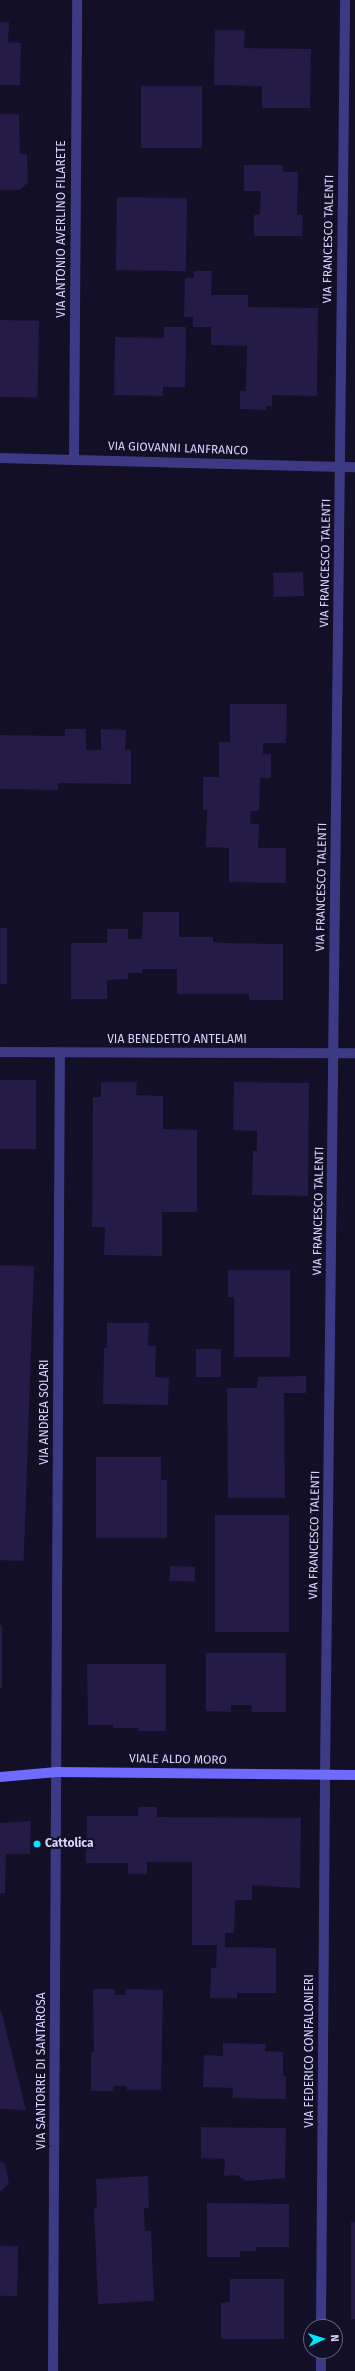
<!DOCTYPE html>
<style>
body{margin:0}
#map{position:relative;width:355px;height:2371px;overflow:hidden;background:#130f26;font-family:"Fira Sans",sans-serif}
div>[style]{position:absolute}
[style*='--x']{left:calc(var(--x)*1px);top:calc(var(--y)*1px);width:calc(var(--w)*1px);rotate:calc(var(--a)*1deg)}
.building>*{inset:0;background:#241b47;transform-origin:0 0}
.street>*{height:10px;margin:-5px;padding:0 5px;transform-origin:5px;border-radius:5px;background:#3d3a85}
.secondary>*{height:10px;margin:-5px;padding:0 5px;transform-origin:5px;border-radius:5px;background:#6f6bff}
.dots>*{width:11px;height:11px;translate:-50% -50%;box-sizing:border-box;border:2px solid #130f26;border-radius:50%}
span{translate:-50% -50%;white-space:nowrap;text-align:center;line-height:1.15;-webkit-text-stroke:4px #130f26;paint-order:stroke}
.street-label{font-size:12px;color:#d9d4ff}
.poi-label{font-size:12px;color:#d9d4ff;font-weight:700}
.left{translate:0 -50%;text-align:left}
.north{position:absolute;left:303px;top:2319px;width:40px;height:40px;box-sizing:border-box;background:#130f26;border:1px solid #625e7d;border-radius:50%;rotate:86deg;font-size:11px;font-weight:700;line-height:16px;text-align:center;color:#d9d4ff}
.north::after{content:'';display:block;margin:auto;width:14px;height:18px;background:#00e5ff;clip-path:polygon(50% 0,100% 100%,50% 72%,0 100%)}
</style>
<div id="map">
<div class="building">
<div style="clip-path:polygon(0 22px,9px 22px,8px 42px,21px 43px,20px 85px,0 85px)"></div>
<div style="clip-path:polygon(215px 30px,245px 30px,244px 48px,311px 49px,310px 108px,262px 108px,262px 86px,214px 85px)"></div>
<div style="left:141px;top:86px;width:61px;height:62px"></div>
<div style="clip-path:polygon(0 114px,19px 114px,20px 154px,27px 154px,28px 182px,20px 190px,0 190px)"></div>
<div style="clip-path:polygon(244px 165px,283px 165px,283px 172px,298px 172px,297px 215px,303px 215px,302px 236px,254px 236px,254px 215px,260px 214px,261px 191px,244px 191px)"></div>
<div style="left:117px;top:197px;width:70px;height:73px;rotate:1deg"></div>
<div style="clip-path:polygon(194px 271px,212px 271px,211px 295px,248px 295px,248px 307px,318px 308px,317px 396px,272px 395px,272px 406px,266px 406px,266px 410px,240px 409px,240px 391px,246px 391px,247px 346px,211px 345px,211px 327px,193px 327px,193px 317px,184px 317px,185px 278px,194px 278px)"></div>
<div style="left:0;top:320px;width:39px;height:77px;rotate:1deg"></div>
<div style="clip-path:polygon(164px 327px,186px 327px,185px 387px,163px 387px,163px 396px,114px 395px,115px 337px,164px 338px)"></div>
<div style="left:303px;top:572px;width:24px;height:30px;rotate:88deg"></div>
<div style="clip-path:polygon(230px 704px,287px 704px,286px 743px,263px 743px,263px 754px,271px 754px,271px 778px,260px 778px,259px 811px,251px 811px,250px 824px,259px 824px,258px 848px,286px 848px,286px 883px,229px 882px,229px 848px,206px 847px,207px 810px,203px 810px,203px 777px,219px 777px,219px 742px,230px 742px)"></div>
<div style="clip-path:polygon(65px 729px,86px 729px,86px 750px,101px 750px,101px 729px,126px 730px,125px 750px,131px 750px,131px 784px,58px 783px,58px 790px,0 789px,0 735px,65px 736px)"></div>
<div style="clip-path:polygon(143px 912px,179px 912px,179px 937px,213px 937px,213px 942px,224px 943px,283px 944px,283px 1000px,249px 1000px,249px 994px,177px 994px,177px 969px,142px 969px,142px 973px,128px 973px,128px 979px,107px 980px,107px 999px,71px 999px,71px 943px,107px 943px,107px 929px,128px 929px,128px 939px,142px 939px)"></div>
<div style="left:0;top:928px;width:7px;height:56px"></div>
<div style="left:0;top:1080px;width:36px;height:69px"></div>
<div style="clip-path:polygon(101px 1082px,137px 1082px,136px 1095px,163px 1096px,163px 1129px,197px 1130px,197px 1212px,162px 1212px,162px 1256px,104px 1255px,105px 1227px,92px 1227px,93px 1097px,101px 1097px)"></div>
<div style="clip-path:polygon(234px 1082px,309px 1083px,308px 1196px,252px 1195px,253px 1151px,257px 1151px,257px 1131px,233px 1130px)"></div>
<div style="left:0;top:1265px;width:34px;height:295px;rotate:2deg"></div>
<div style="clip-path:polygon(228px 1270px,290px 1270px,290px 1357px,234px 1357px,234px 1297px,228px 1297px)"></div>
<div style="clip-path:polygon(107px 1323px,149px 1323px,148px 1346px,156px 1346px,155px 1377px,169px 1378px,168px 1405px,103px 1404px,104px 1348px,107px 1348px)"></div>
<div style="left:196px;top:1349px;width:25px;height:28px"></div>
<div style="clip-path:polygon(306px 1376px,306px 1393px,284px 1393px,285px 1498px,228px 1498px,227px 1388px,257px 1388px,258px 1377px)"></div>
<div style="clip-path:polygon(96px 1457px,161px 1457px,161px 1480px,167px 1480px,167px 1538px,96px 1538px)"></div>
<div style="left:215px;top:1515px;width:74px;height:117px"></div>
<div style="left:170px;top:1566px;width:25px;height:15px;rotate:2deg"></div>
<div style="left:0;top:1625px;width:2px;height:63px"></div>
<div style="clip-path:polygon(206px 1653px,286px 1653px,286px 1712px,252px 1712px,251px 1705px,231px 1705px,231px 1712px,206px 1711px)"></div>
<div style="clip-path:polygon(87px 1664px,166px 1664px,166px 1731px,138px 1731px,138px 1728px,113px 1728px,113px 1725px,88px 1725px)"></div>
<div style="clip-path:polygon(138px 1807px,157px 1807px,157px 1817px,301px 1818px,300px 1888px,252px 1885px,252px 1900px,235px 1900px,234px 1933px,225px 1933px,225px 1947px,276px 1948px,276px 1993px,237px 1993px,237px 1998px,210px 1998px,211px 1968px,216px 1968px,217px 1945px,192px 1945px,192px 1862px,147px 1862px,147px 1874px,128px 1874px,128px 1863px,86px 1863px,87px 1816px,138px 1816px)"></div>
<div style="clip-path:polygon(31px 1821px,30px 1854px,6px 1854px,5px 1893px,0 1893px,0 1823px)"></div>
<div style="clip-path:polygon(93px 1989px,115px 1989px,115px 1995px,126px 1995px,126px 1989px,163px 1990px,161px 2090px,127px 2090px,127px 2086px,113px 2086px,114px 2091px,91px 2091px,91px 2052px,94px 2052px)"></div>
<div style="clip-path:polygon(0 2010px,1px 2010px,26px 2110px,0 2109px)"></div>
<div style="clip-path:polygon(223px 2043px,266px 2044px,265px 2051px,283px 2052px,283px 2076px,286px 2076px,286px 2099px,232px 2098px,233px 2088px,203px 2087px,204px 2055px,223px 2056px)"></div>
<div style="clip-path:polygon(201px 2127px,286px 2128px,285px 2178px,246px 2181px,237px 2175px,224px 2176px,225px 2159px,201px 2158px)"></div>
<div style="clip-path:polygon(0 2161px,5px 2164px,9px 2183px,0 2192px)"></div>
<div style="clip-path:polygon(148px 2176px,149px 2208px,144px 2208px,145px 2231px,151px 2231px,154px 2301px,98px 2304px,94px 2208px,97px 2208px,96px 2179px)"></div>
<div style="clip-path:polygon(207px 2203px,289px 2204px,289px 2247px,256px 2247px,256px 2251px,240px 2251px,240px 2257px,207px 2257px)"></div>
<div style="left:351px;top:2222px;width:4px;height:97px"></div>
<div style="left:18px;top:2246px;width:50px;height:18px;rotate:91deg"></div>
<div style="clip-path:polygon(230px 2279px,284px 2279px,284px 2339px,221px 2339px,221px 2303px,230px 2302px)"></div>
</div>
<div class="street">
<div style="--x:0;--y:458;--w:355;--a:1.5"></div>
<div style="--x:74;--y:459;--w:459;--a:-89.6"></div>
<div style="--x:0;--y:1052;--w:355;--a:0.2"></div>
<div style="--x:321;--y:2327;--w:552;--a:-89.58"></div>
<div style="--x:325;--y:1775;--w:1775;--a:-89.35"></div>
<div style="--x:53;--y:2371;--w:1318;--a:-89.7"></div>
<div style="--x:321;--y:2371;--w:20;--a:-90"></div>
</div>
<div class="secondary">
<div style="--x:0;--y:1777;--w:57;--a:-5"></div>
<div style="--x:57;--y:1772;--w:298;--a:0.6"></div>
</div>
<div class="dots">
<div style="left:37px;top:1844px;background:#00e5ff"></div>
</div>
<div class="street-label">
<span style="left:62px;top:229px;rotate:-90deg">VIA ANTONIO AVERLINO FILARETE</span>
<span style="left:329px;top:239px;rotate:-89deg">VIA FRANCESCO TALENTI</span>
<span style="left:178px;top:449px;rotate:2deg">VIA GIOVANNI LANFRANCO</span>
<span style="left:326px;top:563px;rotate:-89deg">VIA FRANCESCO TALENTI</span>
<span style="left:322px;top:887px;rotate:-89deg">VIA FRANCESCO TALENTI</span>
<span style="left:177px;top:1040px">VIA BENEDETTO ANTELAMI</span>
<span style="left:319px;top:1211px;rotate:-89deg">VIA FRANCESCO TALENTI</span>
<span style="left:45px;top:1412px;rotate:-90deg">VIA ANDREA SOLARI</span>
<span style="left:315px;top:1535px;rotate:-89deg">VIA FRANCESCO TALENTI</span>
<span style="left:178px;top:1760px;rotate:1deg">VIALE ALDO MORO</span>
<span style="left:310px;top:2051px;rotate:-90deg">VIA FEDERICO CONFALONIERI</span>
<span style="left:42px;top:2071px;rotate:-90deg">VIA SANTORRE DI SANTAROSA</span>
</div>
<div class="poi-label">
<span class="left" style="left:45px;top:1844px">Cattolica</span>
</div>
<div class="north">N</div>
</div>
